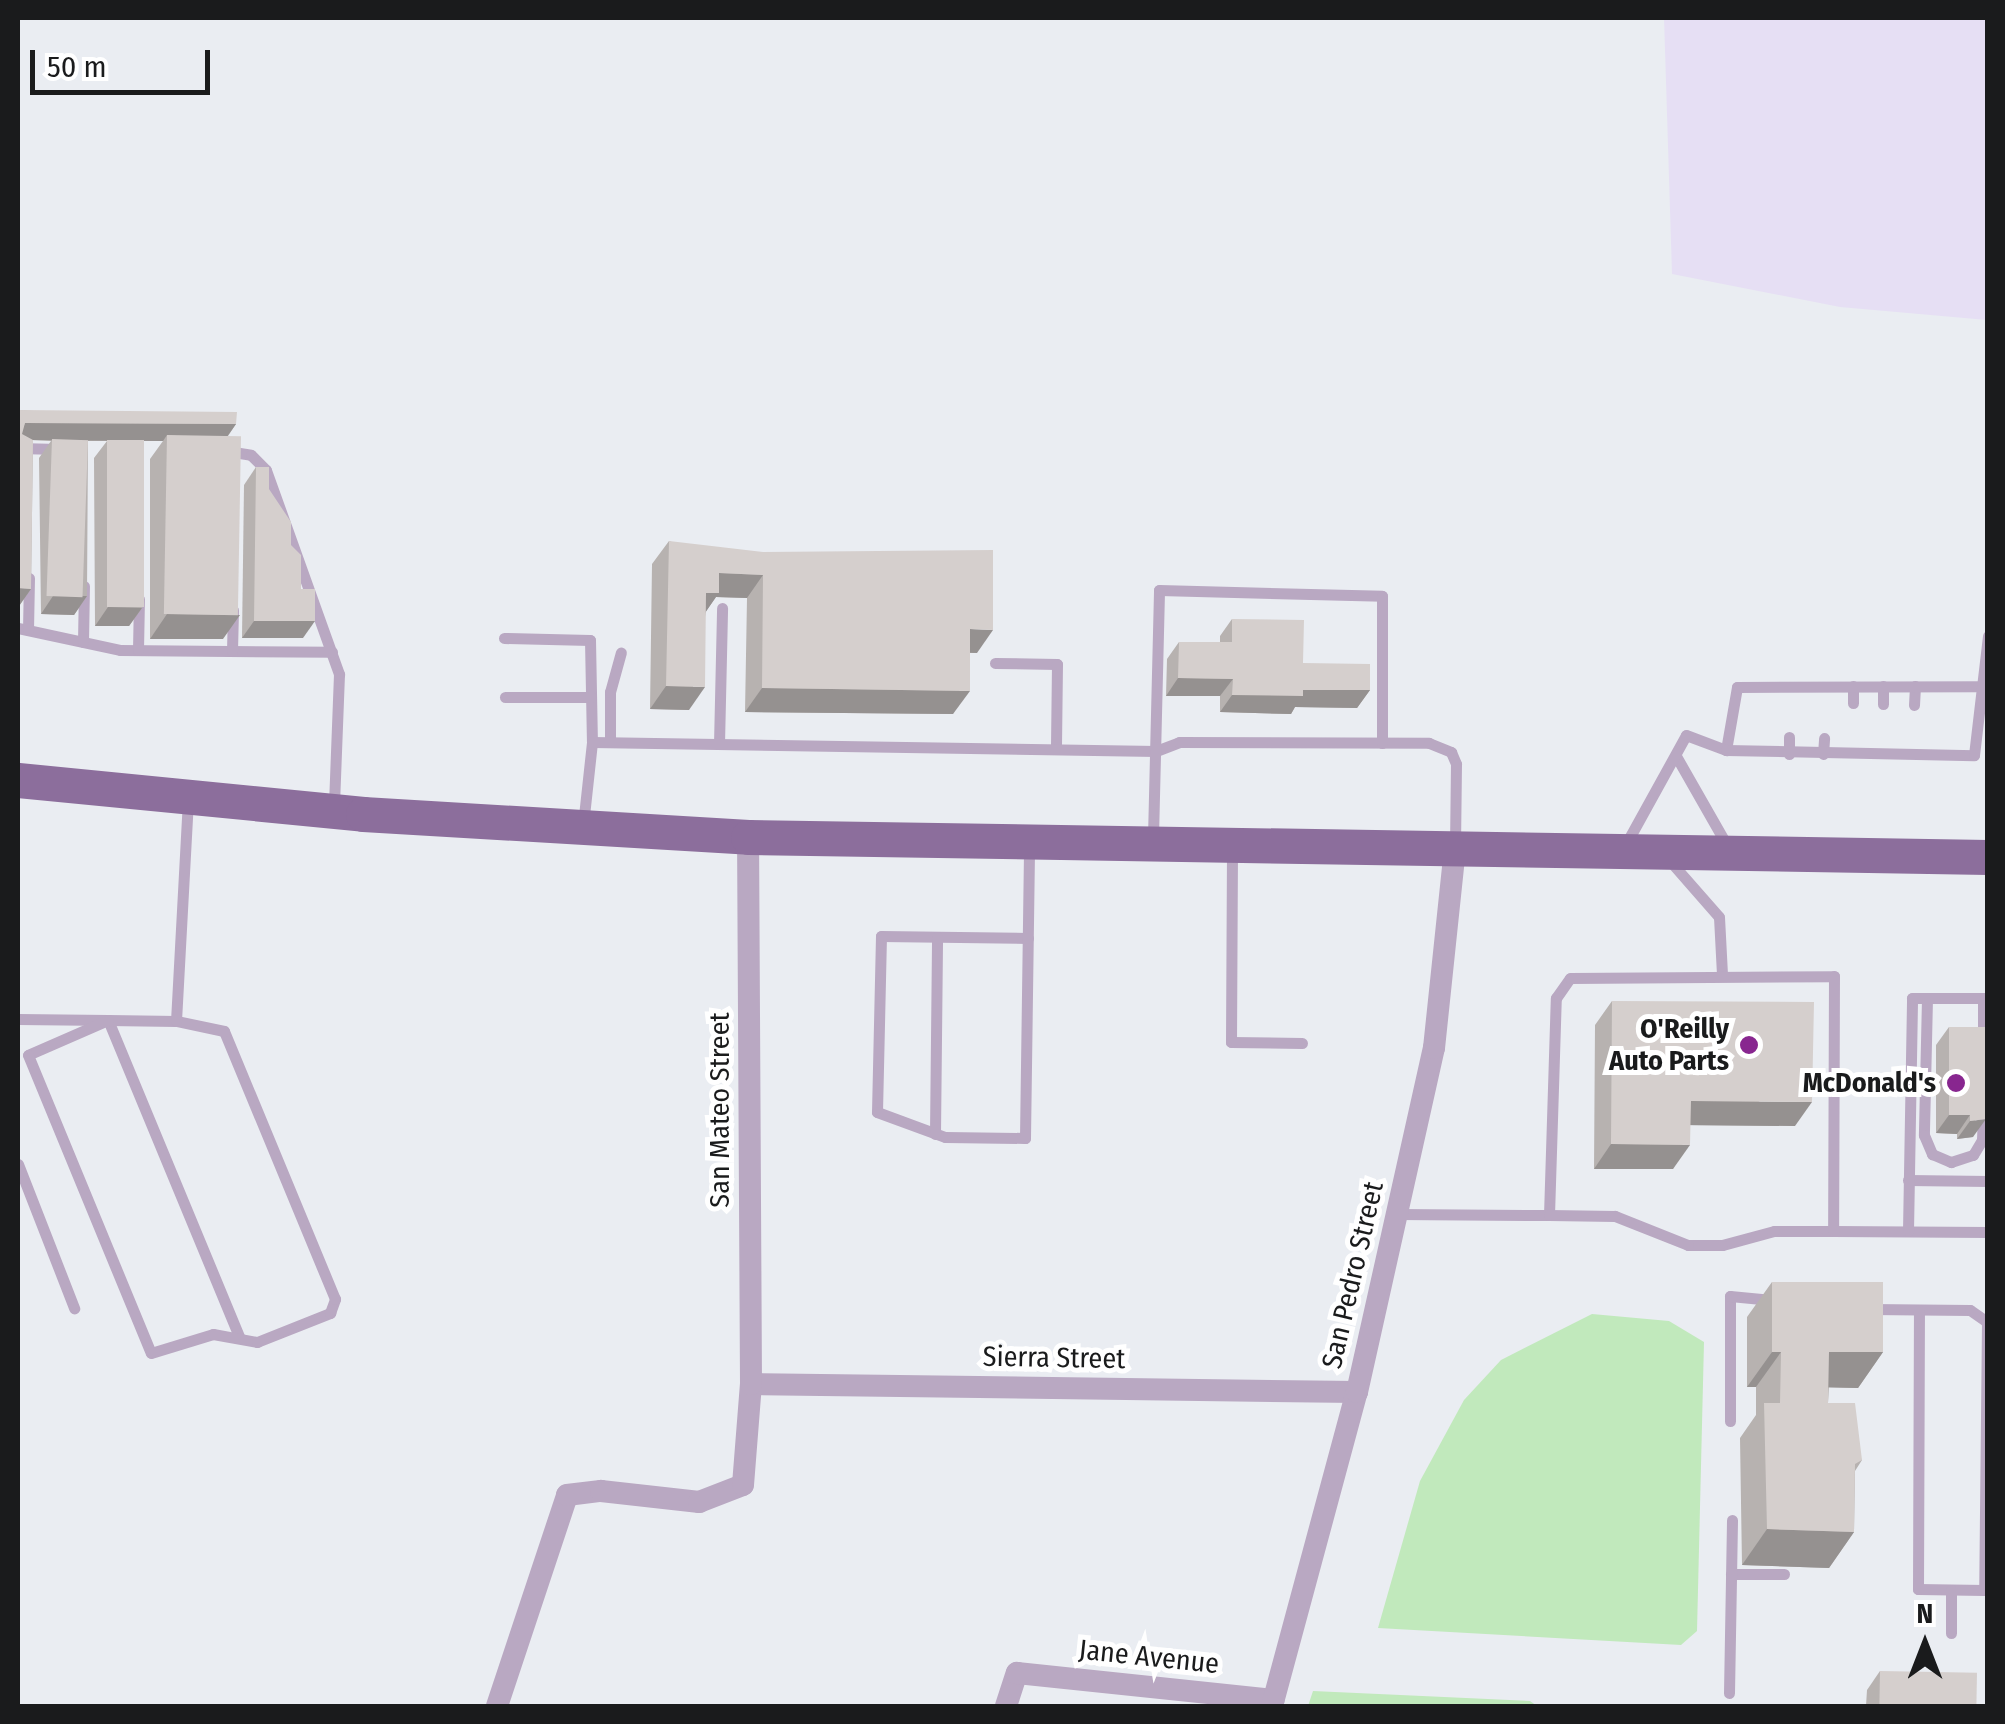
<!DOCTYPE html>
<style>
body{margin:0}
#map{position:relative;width:2005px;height:1724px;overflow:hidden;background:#eaedf2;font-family:"Fira Sans Condensed",sans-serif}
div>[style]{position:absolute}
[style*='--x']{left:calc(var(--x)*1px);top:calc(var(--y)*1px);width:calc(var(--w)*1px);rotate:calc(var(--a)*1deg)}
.industrial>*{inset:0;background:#e6dff4}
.green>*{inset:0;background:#c1e9bc}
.service>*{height:11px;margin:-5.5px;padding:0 5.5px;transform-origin:5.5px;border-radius:5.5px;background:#b9a8c2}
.minor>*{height:22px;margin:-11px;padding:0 11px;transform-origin:11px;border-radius:11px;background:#b9a8c2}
.primary>*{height:35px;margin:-17.5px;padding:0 17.5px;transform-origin:17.5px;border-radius:17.5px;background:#8c6e9c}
.wall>*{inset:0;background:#b7b2b0}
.shaded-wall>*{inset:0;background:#959190}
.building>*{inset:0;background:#d5cfcd;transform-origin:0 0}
.dots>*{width:28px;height:28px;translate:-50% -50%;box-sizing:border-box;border:5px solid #fff;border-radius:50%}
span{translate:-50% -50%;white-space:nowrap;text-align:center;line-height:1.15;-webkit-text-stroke:10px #fff;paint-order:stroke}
.poi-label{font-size:28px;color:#1a1b1c;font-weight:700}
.right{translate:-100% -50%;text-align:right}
.street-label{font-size:28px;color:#1a1b1c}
.frame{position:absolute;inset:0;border:20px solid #1a1b1c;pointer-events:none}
.north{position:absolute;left:1875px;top:1594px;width:100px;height:100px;-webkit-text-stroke:8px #fff;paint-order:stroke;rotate:0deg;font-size:28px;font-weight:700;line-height:40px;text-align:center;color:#1a1b1c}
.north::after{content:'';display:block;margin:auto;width:35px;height:45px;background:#1a1b1c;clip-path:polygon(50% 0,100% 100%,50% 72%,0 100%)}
.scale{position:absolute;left:30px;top:50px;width:180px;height:45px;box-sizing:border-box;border:5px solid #1a1b1c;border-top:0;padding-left:12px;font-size:30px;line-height:35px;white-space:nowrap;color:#1a1b1c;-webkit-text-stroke:8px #fff;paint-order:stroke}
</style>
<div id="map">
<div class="industrial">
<div style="clip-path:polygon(1664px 18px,1987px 18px,1987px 320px,1840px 307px,1672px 274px)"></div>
</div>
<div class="green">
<div style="clip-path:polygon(1592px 1314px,1669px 1321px,1704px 1342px,1697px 1631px,1681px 1645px,1378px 1628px,1420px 1481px,1464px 1400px,1501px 1360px)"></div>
<div style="clip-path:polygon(1313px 1691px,1530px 1701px,1537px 1706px,1308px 1706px)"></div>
</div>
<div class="service">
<div style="--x:18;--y:448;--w:40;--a:1.4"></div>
<div style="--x:227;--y:451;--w:24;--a:9"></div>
<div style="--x:251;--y:455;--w:21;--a:45"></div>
<div style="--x:266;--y:470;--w:217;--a:70.3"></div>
<div style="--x:339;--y:674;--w:133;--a:92.2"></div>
<div style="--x:18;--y:628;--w:104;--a:12.2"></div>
<div style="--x:120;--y:650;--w:212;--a:0.5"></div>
<div style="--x:28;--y:630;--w:52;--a:-88.9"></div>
<div style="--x:504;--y:638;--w:86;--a:1.3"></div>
<div style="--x:590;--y:640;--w:102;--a:88.9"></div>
<div style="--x:83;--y:642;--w:56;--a:-89"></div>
<div style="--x:138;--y:650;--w:51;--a:-88.9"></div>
<div style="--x:232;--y:651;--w:41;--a:-88.6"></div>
<div style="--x:995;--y:663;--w:62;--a:0.9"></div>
<div style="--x:1057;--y:664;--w:85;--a:90.7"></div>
<div style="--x:505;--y:697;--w:86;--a:0"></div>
<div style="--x:1853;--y:703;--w:17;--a:-90"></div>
<div style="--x:1883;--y:704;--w:18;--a:-90"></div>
<div style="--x:1914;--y:705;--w:19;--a:-87"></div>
<div style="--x:610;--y:742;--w:50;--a:-90"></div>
<div style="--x:610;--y:692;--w:41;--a:-74.6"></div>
<div style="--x:719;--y:744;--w:136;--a:-88.7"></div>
<div style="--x:1726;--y:750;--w:64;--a:-80.1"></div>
<div style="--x:1737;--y:687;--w:245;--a:-0.2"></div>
<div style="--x:1789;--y:754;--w:17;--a:-90"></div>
<div style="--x:1823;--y:754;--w:16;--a:-86"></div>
<div style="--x:1676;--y:756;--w:105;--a:60.3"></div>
<div style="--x:583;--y:825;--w:83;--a:-83.8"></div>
<div style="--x:592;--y:742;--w:564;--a:0.91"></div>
<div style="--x:1156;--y:751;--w:25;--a:-21"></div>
<div style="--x:1179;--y:742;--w:250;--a:0.2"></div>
<div style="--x:1429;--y:743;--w:24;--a:22"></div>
<div style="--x:1451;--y:752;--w:13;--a:67"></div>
<div style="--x:1456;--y:764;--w:78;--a:90.7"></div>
<div style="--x:1153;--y:837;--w:247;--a:-88.6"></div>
<div style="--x:1159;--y:590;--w:223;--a:1.5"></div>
<div style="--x:1382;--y:596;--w:147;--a:90"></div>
<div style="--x:1627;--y:842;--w:122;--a:-61.1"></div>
<div style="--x:1686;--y:735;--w:43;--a:20.6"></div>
<div style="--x:1726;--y:750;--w:248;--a:1.2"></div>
<div style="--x:1974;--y:755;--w:120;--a:-83.3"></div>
<div style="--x:1232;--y:851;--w:191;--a:90.3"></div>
<div style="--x:1231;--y:1042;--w:71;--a:0.8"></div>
<div style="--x:1670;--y:861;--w:74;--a:48.8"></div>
<div style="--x:1719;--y:917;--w:58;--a:87"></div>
<div style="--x:1028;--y:938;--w:147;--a:-179.2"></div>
<div style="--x:881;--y:936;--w:176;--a:91.3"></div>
<div style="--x:877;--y:1112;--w:72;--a:20.2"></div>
<div style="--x:945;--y:1137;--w:80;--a:0.7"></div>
<div style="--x:1025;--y:1138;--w:291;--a:-89.2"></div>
<div style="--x:1927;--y:998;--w:137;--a:91.3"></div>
<div style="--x:1924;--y:1135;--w:21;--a:67"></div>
<div style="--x:1932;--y:1154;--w:21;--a:23"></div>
<div style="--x:1951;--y:1162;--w:23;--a:-18"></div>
<div style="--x:1973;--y:1155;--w:17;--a:-59"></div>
<div style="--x:1982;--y:1140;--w:29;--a:-88"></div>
<div style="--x:18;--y:1019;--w:90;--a:0.6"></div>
<div style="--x:108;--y:1020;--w:344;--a:67.5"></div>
<div style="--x:176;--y:1021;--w:68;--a:-179.2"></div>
<div style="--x:108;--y:1020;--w:87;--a:156.4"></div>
<div style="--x:28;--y:1055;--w:322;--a:67.6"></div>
<div style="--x:151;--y:1353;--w:65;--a:-17"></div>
<div style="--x:213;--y:1334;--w:45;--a:10.3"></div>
<div style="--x:257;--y:1342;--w:79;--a:-21.7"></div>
<div style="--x:330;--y:1313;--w:15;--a:-70"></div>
<div style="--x:335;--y:1299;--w:290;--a:-112.5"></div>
<div style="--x:224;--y:1031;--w:49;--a:-168.2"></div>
<div style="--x:176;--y:1021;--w:219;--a:-86.9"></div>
<div style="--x:1983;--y:1042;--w:44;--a:-90"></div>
<div style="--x:935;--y:1134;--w:197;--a:-89.4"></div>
<div style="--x:18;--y:1164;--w:155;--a:68.7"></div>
<div style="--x:1908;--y:1180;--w:80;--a:0.7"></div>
<div style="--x:1397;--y:1214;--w:152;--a:0.4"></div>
<div style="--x:1549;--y:1215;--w:217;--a:-88.2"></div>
<div style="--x:1556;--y:998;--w:24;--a:-55"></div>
<div style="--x:1570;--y:978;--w:264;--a:-0.4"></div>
<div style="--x:1834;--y:976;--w:255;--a:90.2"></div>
<div style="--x:1833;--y:1231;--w:59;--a:180"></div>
<div style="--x:1774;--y:1231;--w:54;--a:164.9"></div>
<div style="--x:1722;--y:1245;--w:34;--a:180"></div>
<div style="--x:1688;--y:1245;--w:79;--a:-158.3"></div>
<div style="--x:1615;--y:1216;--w:66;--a:-179.1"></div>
<div style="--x:1833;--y:1231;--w:155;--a:0.4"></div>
<div style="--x:1908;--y:1231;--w:233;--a:-89"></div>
<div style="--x:1912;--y:998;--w:76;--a:0"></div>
<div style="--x:1870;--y:1309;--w:100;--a:0.6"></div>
<div style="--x:1970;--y:1310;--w:21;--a:35"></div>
<div style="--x:1987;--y:1322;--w:268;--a:90.6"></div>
<div style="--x:1984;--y:1590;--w:66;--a:-179.1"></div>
<div style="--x:1918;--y:1589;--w:279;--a:-89.8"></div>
<div style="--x:1730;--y:1421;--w:125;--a:-90"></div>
<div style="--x:1730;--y:1296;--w:42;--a:5.4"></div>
<div style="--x:1731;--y:1574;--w:53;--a:0"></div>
<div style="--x:1951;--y:1633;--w:43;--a:-90"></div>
<div style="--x:1729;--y:1693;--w:173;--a:-89"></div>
</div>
<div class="minor">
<div style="--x:751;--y:1384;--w:606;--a:0.76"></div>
<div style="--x:497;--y:1706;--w:222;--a:-71.6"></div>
<div style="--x:567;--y:1495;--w:34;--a:-7"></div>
<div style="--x:601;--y:1491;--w:99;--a:6.4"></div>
<div style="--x:699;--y:1502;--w:47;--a:-21.1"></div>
<div style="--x:743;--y:1485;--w:101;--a:-85.5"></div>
<div style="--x:751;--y:1384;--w:547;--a:-90.31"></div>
<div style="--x:1006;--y:1706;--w:35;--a:-72"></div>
<div style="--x:1017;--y:1673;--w:258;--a:6"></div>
<div style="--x:1272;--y:1706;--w:325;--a:-74.9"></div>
<div style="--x:1357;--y:1392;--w:353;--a:-77.4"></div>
<div style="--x:1434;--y:1048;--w:200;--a:-84"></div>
</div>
<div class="primary">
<div style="--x:18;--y:780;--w:347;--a:5.6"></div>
<div style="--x:363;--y:814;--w:386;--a:3.4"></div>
<div style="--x:748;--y:837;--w:1240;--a:0.92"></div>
</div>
<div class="wall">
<div style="clip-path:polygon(18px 410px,236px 424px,228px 436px,223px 639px,150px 639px,150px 459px,163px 441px,144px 441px,142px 608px,129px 626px,95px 626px,94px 458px,107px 441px,88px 441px,87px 596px,74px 615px,41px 614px,39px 458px,51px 441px,33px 440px,31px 589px,19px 606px)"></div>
<div style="clip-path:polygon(256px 467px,291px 545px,301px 589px,303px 638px,242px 638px,244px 485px)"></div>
<div style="clip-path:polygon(669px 541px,977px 653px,970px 653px,953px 714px,745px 712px,747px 598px,716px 597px,706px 611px,689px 710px,650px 709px,652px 564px)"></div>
<div style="clip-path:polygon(1232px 619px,1303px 663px,1370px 690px,1357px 708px,1295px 707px,1291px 714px,1220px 712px,1220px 696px,1166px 696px,1167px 659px,1179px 642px,1220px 642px,1220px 636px)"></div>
<div style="clip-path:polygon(1612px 1001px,1795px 1126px,1690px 1125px,1673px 1169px,1594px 1169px,1595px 1025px)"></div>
<div style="clip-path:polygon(1949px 1027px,1986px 1027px,1973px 1137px,1957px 1139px,1957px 1134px,1936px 1133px,1936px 1045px)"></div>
<div style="clip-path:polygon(1772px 1282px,1883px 1352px,1858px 1388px,1829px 1387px,1828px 1403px,1862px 1460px,1855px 1471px,1854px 1532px,1829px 1568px,1742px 1565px,1740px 1438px,1756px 1415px,1756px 1387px,1747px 1387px,1747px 1317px)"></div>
<div style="clip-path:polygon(1880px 1671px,1977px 1706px,1866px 1706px,1867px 1690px)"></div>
</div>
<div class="shaded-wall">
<div style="clip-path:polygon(25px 423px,236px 424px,224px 441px,167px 435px,163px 441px,18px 440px)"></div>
<div style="clip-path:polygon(719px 573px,763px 575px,747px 598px,716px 597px,703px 616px,690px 616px)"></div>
<div style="clip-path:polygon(18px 588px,31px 589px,19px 606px,18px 606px)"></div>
<div style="clip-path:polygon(53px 596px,87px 596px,74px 615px,41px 614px)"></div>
<div style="clip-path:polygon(108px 607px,142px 608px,129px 626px,95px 626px)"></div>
<div style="clip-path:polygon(167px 614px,240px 615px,223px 639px,150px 639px)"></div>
<div style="clip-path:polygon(254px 621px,315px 621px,303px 638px,242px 638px)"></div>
<div style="clip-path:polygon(970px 629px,993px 630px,977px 653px,954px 652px)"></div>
<div style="clip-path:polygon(1178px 678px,1233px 679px,1220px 696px,1166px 696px)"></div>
<div style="clip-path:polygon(666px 686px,705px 687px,689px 710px,650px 709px)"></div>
<div style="clip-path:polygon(762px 688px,970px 691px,953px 714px,745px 712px)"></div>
<div style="clip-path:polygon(1303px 690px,1370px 690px,1357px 708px,1295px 707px,1291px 714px,1220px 712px,1232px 695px)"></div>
<div style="clip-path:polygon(1691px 1101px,1812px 1102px,1795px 1126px,1674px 1125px)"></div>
<div style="clip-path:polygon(1949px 1115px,1970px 1115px,1957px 1134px,1936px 1133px)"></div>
<div style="clip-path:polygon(1986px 1119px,1973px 1137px,1957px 1139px,1970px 1121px)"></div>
<div style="clip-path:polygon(1611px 1144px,1690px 1145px,1673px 1169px,1594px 1169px)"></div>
<div style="clip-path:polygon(1772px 1352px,1781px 1352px,1756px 1387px,1747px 1387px)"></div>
<div style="clip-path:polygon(1829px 1352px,1883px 1352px,1858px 1388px,1804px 1387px)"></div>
<div style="clip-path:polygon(1767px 1529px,1854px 1532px,1829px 1568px,1742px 1565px)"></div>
</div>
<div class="building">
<div style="clip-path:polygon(18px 410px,237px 412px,236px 424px,25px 423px,22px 434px,33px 440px,31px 589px,18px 588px)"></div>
<div style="left:167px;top:435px;width:74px;height:179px;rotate:1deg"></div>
<div style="left:52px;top:439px;width:36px;height:157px;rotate:2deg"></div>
<div style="left:107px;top:440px;width:37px;height:167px"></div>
<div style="clip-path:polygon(256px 467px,269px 467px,269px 489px,291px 522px,291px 545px,301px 555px,301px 589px,315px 589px,315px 621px,254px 621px)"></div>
<div style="clip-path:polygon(669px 541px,763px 552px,993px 550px,993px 630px,970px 629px,970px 691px,762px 688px,763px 575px,719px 573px,719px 593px,706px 593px,705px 687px,666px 686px)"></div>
<div style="clip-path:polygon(1232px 619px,1304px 620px,1303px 663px,1370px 664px,1370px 690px,1303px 690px,1303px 696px,1232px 695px,1233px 679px,1178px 678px,1179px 642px,1232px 642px)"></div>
<div style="clip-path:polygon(1612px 1001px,1814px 1002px,1812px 1102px,1691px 1101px,1690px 1145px,1611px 1144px)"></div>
<div style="clip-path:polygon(1949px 1027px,1986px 1027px,1986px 1119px,1970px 1121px,1970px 1115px,1949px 1115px)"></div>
<div style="clip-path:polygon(1772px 1282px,1883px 1282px,1883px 1352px,1829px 1352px,1828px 1403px,1855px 1403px,1862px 1460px,1855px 1464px,1854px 1532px,1767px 1529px,1764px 1403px,1780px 1403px,1781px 1352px,1772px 1352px)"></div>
<div style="left:1880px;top:1671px;width:97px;height:35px;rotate:1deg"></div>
</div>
<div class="dots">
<div style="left:1749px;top:1045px;background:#88268f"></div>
<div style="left:1956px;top:1083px;background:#88268f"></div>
</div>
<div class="poi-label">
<span class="right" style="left:1729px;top:1045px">O'Reilly<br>Auto Parts</span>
<span class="right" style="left:1936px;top:1083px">McDonald's</span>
</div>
<div class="street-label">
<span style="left:720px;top:1110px;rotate:-90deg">San Mateo Street</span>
<span style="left:1353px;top:1275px;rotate:-77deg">San Pedro Street</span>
<span style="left:1054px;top:1358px;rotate:1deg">Sierra Street</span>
<span style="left:1149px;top:1657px;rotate:6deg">Jane Avenue</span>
</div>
<div class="frame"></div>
<div class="north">N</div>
<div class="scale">50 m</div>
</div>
